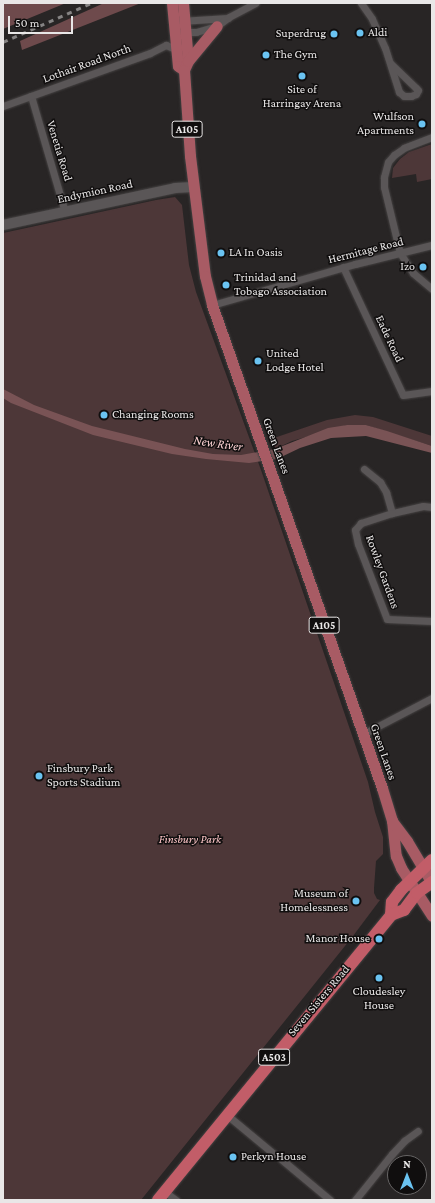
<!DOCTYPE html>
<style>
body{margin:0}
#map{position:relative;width:435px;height:1203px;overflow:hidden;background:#282525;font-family:"Crimson Pro",serif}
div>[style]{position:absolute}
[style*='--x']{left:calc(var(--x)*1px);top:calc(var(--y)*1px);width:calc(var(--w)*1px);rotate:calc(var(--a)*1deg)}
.green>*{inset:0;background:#4d3738}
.forest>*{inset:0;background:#6e4a4c}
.water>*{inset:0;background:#795355}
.roads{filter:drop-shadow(0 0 1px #454242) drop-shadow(0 0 1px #454242)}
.minor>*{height:7px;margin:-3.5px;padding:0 3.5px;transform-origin:3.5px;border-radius:3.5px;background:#5a5657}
.secondary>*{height:10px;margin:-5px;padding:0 5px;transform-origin:5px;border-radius:5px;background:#5a5657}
.primary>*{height:11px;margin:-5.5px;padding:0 5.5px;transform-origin:5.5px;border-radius:5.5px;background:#a85b64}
.trunk>*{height:12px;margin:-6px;padding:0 6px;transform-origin:6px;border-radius:6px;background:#c25d68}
.rail>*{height:2.5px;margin-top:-1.25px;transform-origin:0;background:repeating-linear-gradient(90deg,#868484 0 5px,transparent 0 10px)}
.dots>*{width:11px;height:11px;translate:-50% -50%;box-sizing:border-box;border:2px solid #100e0e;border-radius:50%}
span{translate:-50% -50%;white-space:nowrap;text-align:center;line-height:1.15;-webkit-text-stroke:3px #100e0e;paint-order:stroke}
.shield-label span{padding:1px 3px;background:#100e0e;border:1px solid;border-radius:3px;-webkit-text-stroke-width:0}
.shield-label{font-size:11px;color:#e9e7e7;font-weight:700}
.poi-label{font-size:12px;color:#e9e7e7}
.left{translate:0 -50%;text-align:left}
.right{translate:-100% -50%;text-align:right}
.street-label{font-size:12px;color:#e9e7e7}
.park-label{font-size:12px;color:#fec6c8;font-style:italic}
.water-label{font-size:13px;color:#f7cdce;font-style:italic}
.frame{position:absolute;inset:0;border:4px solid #e9e7e7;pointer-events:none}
.north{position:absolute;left:387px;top:1155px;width:40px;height:40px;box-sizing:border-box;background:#100e0e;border:1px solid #676565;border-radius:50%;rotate:0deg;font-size:11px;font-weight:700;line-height:16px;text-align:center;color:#e9e7e7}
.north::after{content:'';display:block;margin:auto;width:14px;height:18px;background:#6ac3f1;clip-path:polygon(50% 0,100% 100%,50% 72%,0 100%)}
.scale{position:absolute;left:8px;top:16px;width:65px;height:18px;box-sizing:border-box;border:2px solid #e9e7e7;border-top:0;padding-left:5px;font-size:12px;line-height:14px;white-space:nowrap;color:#e9e7e7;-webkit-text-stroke:3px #100e0e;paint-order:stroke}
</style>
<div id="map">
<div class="green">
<div style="clip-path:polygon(432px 144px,432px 179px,417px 182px,416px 174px,392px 178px,393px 168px,400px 159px,409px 152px)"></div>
<div style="clip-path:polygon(175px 197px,182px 205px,189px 265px,196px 292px,261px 470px,368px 782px,375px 812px,383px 837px,383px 854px,376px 861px,374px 888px,374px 893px,377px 899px,380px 900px,353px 936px,141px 1200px,3px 1200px,3px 233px,156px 200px)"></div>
<div style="clip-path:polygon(355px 415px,373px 417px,432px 436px,432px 446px,366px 425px,347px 425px,292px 441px,275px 449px,271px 439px,327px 420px)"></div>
</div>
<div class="forest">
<div style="clip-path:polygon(3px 3px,66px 3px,3px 29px)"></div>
<div style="clip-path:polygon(104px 3px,141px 3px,22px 50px,20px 41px)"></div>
</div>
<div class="water">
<div style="clip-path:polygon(3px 389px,34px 405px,92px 426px,185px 449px,213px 454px,241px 455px,275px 449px,328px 428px,347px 425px,366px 425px,387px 431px,432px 446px,432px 453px,366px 436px,331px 438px,300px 448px,277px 459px,249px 463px,206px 459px,172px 454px,93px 435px,11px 403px,3px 398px)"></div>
</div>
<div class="roads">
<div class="minor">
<div style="--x:361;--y:3;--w:19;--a:55"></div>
<div style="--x:372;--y:19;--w:32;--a:66"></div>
<div style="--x:385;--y:48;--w:46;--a:72.3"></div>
<div style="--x:399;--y:92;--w:6;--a:39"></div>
<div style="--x:404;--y:96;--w:7;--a:0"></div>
<div style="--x:411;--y:96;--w:5;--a:-22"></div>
<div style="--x:416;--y:94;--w:4;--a:-63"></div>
<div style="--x:418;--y:90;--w:3;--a:-135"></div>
<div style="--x:416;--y:88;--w:35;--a:-136"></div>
<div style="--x:180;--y:21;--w:48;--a:-3.6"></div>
<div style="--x:182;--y:32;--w:14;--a:0"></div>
<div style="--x:196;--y:32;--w:22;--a:-16"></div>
<div style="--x:217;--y:26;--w:15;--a:-37"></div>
<div style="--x:229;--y:17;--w:30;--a:-28"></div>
<div style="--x:31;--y:96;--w:121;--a:73.7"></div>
<div style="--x:3;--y:106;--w:156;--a:-19.8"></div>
<div style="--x:150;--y:53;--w:18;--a:-27"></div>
<div style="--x:166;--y:45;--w:12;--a:24"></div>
<div style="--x:432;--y:137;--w:30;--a:159"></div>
<div style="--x:404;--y:148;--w:12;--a:145"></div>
<div style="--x:394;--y:155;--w:9;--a:131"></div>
<div style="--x:388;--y:162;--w:16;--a:105"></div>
<div style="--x:384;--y:177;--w:10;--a:90"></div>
<div style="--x:384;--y:187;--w:68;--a:76.4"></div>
<div style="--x:400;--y:253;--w:24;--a:57"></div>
<div style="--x:413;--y:273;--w:25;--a:40"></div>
<div style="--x:343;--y:267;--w:141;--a:64.9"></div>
<div style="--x:403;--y:395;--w:29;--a:-8"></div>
<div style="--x:212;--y:305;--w:149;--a:-16"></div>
<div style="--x:355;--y:264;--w:79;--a:-13.9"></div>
<div style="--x:364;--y:469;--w:21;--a:39"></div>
<div style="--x:380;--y:482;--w:12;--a:59"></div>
<div style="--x:386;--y:492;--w:22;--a:74"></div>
<div style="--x:432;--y:507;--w:9;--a:-174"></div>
<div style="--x:423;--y:506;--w:32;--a:167"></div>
<div style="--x:392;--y:513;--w:33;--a:162"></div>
<div style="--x:361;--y:523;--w:9;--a:131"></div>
<div style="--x:355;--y:530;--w:14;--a:78"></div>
<div style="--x:358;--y:544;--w:80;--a:68.9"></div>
<div style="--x:387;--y:619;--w:45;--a:2.5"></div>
<div style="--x:363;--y:734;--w:78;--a:-27.6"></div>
<div style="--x:227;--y:1115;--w:61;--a:39.7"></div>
<div style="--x:281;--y:1159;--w:64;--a:39.9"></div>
<div style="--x:165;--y:1192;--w:14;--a:36"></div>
<div style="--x:355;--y:1200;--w:59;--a:-51.2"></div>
<div style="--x:392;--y:1154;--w:18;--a:-47"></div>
<div style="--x:404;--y:1141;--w:17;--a:-36"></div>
</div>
<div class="secondary">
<div style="--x:3;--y:225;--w:176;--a:-12.1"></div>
<div style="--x:175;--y:188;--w:18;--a:-3"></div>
</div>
<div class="primary">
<div style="--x:172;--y:3;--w:63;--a:84.6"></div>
<div style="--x:178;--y:66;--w:7;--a:34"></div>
<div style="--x:183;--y:3;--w:58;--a:85.1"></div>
<div style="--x:188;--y:61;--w:10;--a:114"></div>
<div style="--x:184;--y:70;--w:86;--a:86"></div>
<div style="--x:190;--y:156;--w:121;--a:82.9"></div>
<div style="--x:205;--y:276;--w:30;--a:76"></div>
<div style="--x:212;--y:305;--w:512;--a:70.61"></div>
<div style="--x:382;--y:788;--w:34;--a:73"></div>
<div style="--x:392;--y:820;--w:36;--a:84"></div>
<div style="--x:396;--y:856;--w:13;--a:67"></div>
<div style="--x:401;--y:868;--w:57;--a:57.1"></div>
<div style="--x:188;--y:61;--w:45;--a:-50.4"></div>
<div style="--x:392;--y:821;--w:25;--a:53"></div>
<div style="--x:407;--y:841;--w:49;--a:59.2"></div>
</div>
<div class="trunk">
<div style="--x:391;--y:915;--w:13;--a:-86"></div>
<div style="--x:392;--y:902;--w:15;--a:-53"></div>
<div style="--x:401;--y:890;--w:43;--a:-44.1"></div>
<div style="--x:158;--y:1200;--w:368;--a:-50.7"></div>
<div style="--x:391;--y:915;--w:14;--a:-21"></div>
<div style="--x:404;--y:910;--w:21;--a:-53"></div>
<div style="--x:417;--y:893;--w:19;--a:-36"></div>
</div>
</div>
<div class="rail">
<div style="--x:3;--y:42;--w:96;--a:-23.9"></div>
</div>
<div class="dots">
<div style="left:360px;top:33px;background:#6ac3f1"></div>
<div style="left:334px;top:34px;background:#6ac3f1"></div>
<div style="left:266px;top:55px;background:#6ac3f1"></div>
<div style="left:302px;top:76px;background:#6ac3f1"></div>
<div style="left:422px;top:124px;background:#6ac3f1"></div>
<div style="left:221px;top:253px;background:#6ac3f1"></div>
<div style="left:423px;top:267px;background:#6ac3f1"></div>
<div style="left:226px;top:285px;background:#6ac3f1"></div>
<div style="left:258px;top:361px;background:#6ac3f1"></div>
<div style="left:104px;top:415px;background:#6ac3f1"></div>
<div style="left:39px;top:776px;background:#6ac3f1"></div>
<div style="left:356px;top:901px;background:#6ac3f1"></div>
<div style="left:379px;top:939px;background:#6ac3f1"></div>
<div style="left:379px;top:978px;background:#6ac3f1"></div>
<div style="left:233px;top:1157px;background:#6ac3f1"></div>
</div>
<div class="shield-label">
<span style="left:187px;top:129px">A105</span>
<span style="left:324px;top:625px">A105</span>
<span style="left:274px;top:1057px">A503</span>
</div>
<div class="poi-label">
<span class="left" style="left:368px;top:33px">Aldi</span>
<span class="right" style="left:326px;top:34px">Superdrug</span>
<span class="left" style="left:274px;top:55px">The Gym</span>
<span style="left:302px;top:97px">Site of<br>Harringay Arena</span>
<span class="right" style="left:414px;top:124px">Wulfson<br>Apartments</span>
<span class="left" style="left:229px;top:253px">LA In Oasis</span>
<span class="right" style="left:415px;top:267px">Izo</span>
<span class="left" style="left:234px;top:285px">Trinidad and<br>Tobago Association</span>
<span class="left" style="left:266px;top:361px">United<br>Lodge Hotel</span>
<span class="left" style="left:112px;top:415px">Changing Rooms</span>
<span class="left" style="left:47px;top:776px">Finsbury Park<br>Sports Stadium</span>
<span class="right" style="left:348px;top:901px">Museum of<br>Homelessness</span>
<span class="right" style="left:370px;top:939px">Manor House</span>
<span style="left:379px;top:999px">Cloudesley<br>House</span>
<span class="left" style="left:241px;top:1157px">Perkyn House</span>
</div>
<div class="street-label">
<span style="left:87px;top:64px;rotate:-20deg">Lothair Road North</span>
<span style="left:59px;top:151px;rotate:73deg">Venetia Road</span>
<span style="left:95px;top:192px;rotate:-12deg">Endymion Road</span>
<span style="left:366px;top:251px;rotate:-14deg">Hermitage Road</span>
<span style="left:389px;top:339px;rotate:65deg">Eade Road</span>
<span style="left:276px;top:446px;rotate:70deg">Green Lanes</span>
<span style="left:382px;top:572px;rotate:70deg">Rowley Gardens</span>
<span style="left:383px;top:752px;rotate:71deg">Green Lanes</span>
<span style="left:319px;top:1001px;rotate:-50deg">Seven Sisters Road</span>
</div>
<div class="park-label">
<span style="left:190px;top:840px">Finsbury Park</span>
</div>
<div class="water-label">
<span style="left:218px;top:444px;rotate:8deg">New River</span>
</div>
<div class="frame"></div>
<div class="north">N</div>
<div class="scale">50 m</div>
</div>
